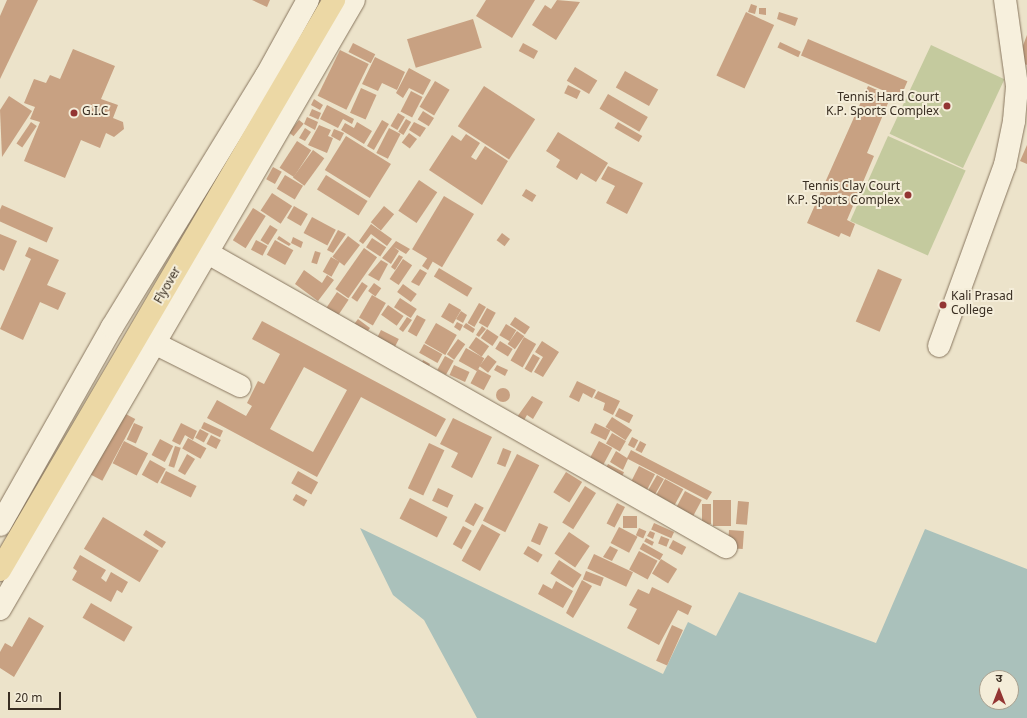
<!DOCTYPE html>
<meta charset="utf-8">
<style>
body{margin:0}
#map{position:relative;width:1027px;height:718px;overflow:hidden;background:#ece3ca;font-family:Georgia,"Noto Sans Devanagari",serif}
div>[style]{position:absolute}
[style*='--x']{left:calc(var(--x)*1px);top:calc(var(--y)*1px);width:calc(var(--w)*1px);rotate:calc(var(--a)*1deg)}
.green>*{inset:0;background:#c4ca9e;transform-origin:0 0}
.water>*{inset:0;background:#aac1bb}
.building>*{inset:0;background:#c8a182;transform-origin:0 0}
.round{border-radius:50%}
.roads{filter:drop-shadow(0 0 1px #88765f) drop-shadow(0 0 1px #88765f)}
.minor>*{height:22px;margin:-11px;padding:0 11px;transform-origin:11px;border-radius:11px;background:#f7f0dd}
.major>*{height:22px;margin:-11px;padding:0 11px;transform-origin:11px;border-radius:11px;background:#ecd8a5}
.dots>*{width:11px;height:11px;translate:-50% -50%;box-sizing:border-box;border:2px solid #f4edd9;border-radius:50%}
span{translate:-50% -50%;white-space:nowrap;text-align:center;line-height:1.15;-webkit-text-stroke:4px #f4edd9;paint-order:stroke}
.poi-label{font-size:12px;color:#392e22}
.right{translate:-100% -50%;text-align:right}
.left{translate:0 -50%;text-align:left}
.street-label{font-size:12px;color:#392e22}
.north{position:absolute;left:979px;top:670px;width:40px;height:40px;box-sizing:border-box;background:#f4edd9;border:1px solid #a9a190;border-radius:50%;rotate:0deg;font-size:11px;font-weight:700;line-height:16px;text-align:center;color:#392e22}
.north::after{content:'';display:block;margin:auto;width:14px;height:18px;background:#933533;clip-path:polygon(50% 0,100% 100%,50% 72%,0 100%)}
.scale{position:absolute;left:8px;top:692px;width:53px;height:18px;box-sizing:border-box;border:2px solid #392e22;border-top:0;padding-left:5px;font-size:12px;line-height:14px;white-space:nowrap;color:#392e22;-webkit-text-stroke:3px #f4edd9;paint-order:stroke}
</style>
<div id="map">
<div class="green">
<div style="left:931px;top:45px;width:81px;height:98px;rotate:25deg"></div>
<div style="left:888px;top:136px;width:85px;height:93px;rotate:24deg"></div>
</div>
<div class="water">
<div style="clip-path:polygon(evenodd,360px 528px,663px 674px,688px 622px,716px 636px,739px 592px,876px 643px,925px 529px,1027px 569px,1027px 718px,477px 718px,424px 620px,393px 595px,360px 528px,987px 678px,1011px 678px,1011px 702px,987px 702px,987px 678px)"></div>
</div>
<div class="building">
<div style="clip-path:polygon(7px 0,38px 0,0 79px,0 16px)"></div>
<div style="clip-path:polygon(252px 0,270px 0,267px 7px)"></div>
<div style="clip-path:polygon(486px 0,535px 0,512px 38px,476px 16px)"></div>
<div style="clip-path:polygon(557px 0,580px 2px,556px 40px,532px 25px,545px 5px,551px 9px)"></div>
<div style="clip-path:polygon(751px 4px,757px 6px,755px 14px,748px 12px)"></div>
<div style="clip-path:polygon(759px 8px,766px 8px,766px 15px,759px 14px)"></div>
<div style="left:746px;top:12px;width:31px;height:70px;rotate:25deg"></div>
<div style="clip-path:polygon(779px 12px,798px 18px,795px 26px,777px 19px)"></div>
<div style="left:473px;top:19px;width:30px;height:69px;rotate:73deg"></div>
<div style="clip-path:polygon(1027px 35px,1027px 65px,1017px 61px)"></div>
<div style="left:808px;top:39px;width:108px;height:18px;rotate:23deg"></div>
<div style="left:780px;top:42px;width:23px;height:6px;rotate:25deg"></div>
<div style="left:353px;top:43px;width:25px;height:10px;rotate:27deg"></div>
<div style="left:523px;top:43px;width:17px;height:9px;rotate:28deg"></div>
<div style="clip-path:polygon(73px 49px,115px 66px,101px 99px,118px 105px,113px 118px,123px 122px,124px 129px,114px 137px,106px 133px,100px 148px,81px 140px,65px 178px,24px 161px,40px 122px,30px 119px,35px 107px,24px 103px,34px 79px,46px 83px,50px 75px,60px 79px)"></div>
<div style="left:340px;top:50px;width:32px;height:51px;rotate:26deg"></div>
<div style="clip-path:polygon(375px 57px,405px 72px,397px 90px,382px 83px,378px 91px,362px 84px)"></div>
<div style="left:575px;top:67px;width:26px;height:16px;rotate:31deg"></div>
<div style="clip-path:polygon(409px 68px,431px 80px,423px 95px,409px 88px,403px 98px,396px 93px)"></div>
<div style="left:625px;top:71px;width:38px;height:19px;rotate:29deg"></div>
<div style="left:435px;top:81px;width:17px;height:30px;rotate:31deg"></div>
<div style="left:568px;top:85px;width:14px;height:9px;rotate:25deg"></div>
<div style="left:484px;top:86px;width:61px;height:48px;rotate:33deg"></div>
<div style="clip-path:polygon(868px 86px,891px 96px,867px 153px,874px 156px,847px 220px,855px 224px,850px 237px,841px 233px,839px 237px,807px 223px)"></div>
<div style="left:361px;top:88px;width:17px;height:27px;rotate:24deg"></div>
<div style="left:411px;top:91px;width:13px;height:23px;rotate:27deg"></div>
<div style="left:608px;top:94px;width:46px;height:17px;rotate:30deg"></div>
<div style="clip-path:polygon(9px 96px,32px 111px,2px 157px,0 110px)"></div>
<div style="clip-path:polygon(314px 99px,323px 105px,320px 110px,311px 105px)"></div>
<div style="clip-path:polygon(327px 105px,354px 119px,352px 124px,343px 119px,338px 128px,320px 119px)"></div>
<div style="left:312px;top:109px;width:10px;height:7px;rotate:24deg"></div>
<div style="left:423px;top:111px;width:13px;height:10px;rotate:32deg"></div>
<div style="left:398px;top:113px;width:8px;height:15px;rotate:30deg"></div>
<div style="clip-path:polygon(307px 117px,318px 122px,315px 130px,304px 124px)"></div>
<div style="left:406px;top:119px;width:6px;height:15px;rotate:31deg"></div>
<div style="left:299px;top:120px;width:6px;height:16px;rotate:39deg"></div>
<div style="left:382px;top:120px;width:8px;height:30px;rotate:30deg"></div>
<div style="left:31px;top:122px;width:7px;height:26px;rotate:34deg"></div>
<div style="clip-path:polygon(357px 122px,372px 131px,364px 144px,341px 130px,345px 123px,354px 128px)"></div>
<div style="clip-path:polygon(414px 122px,426px 128px,420px 137px,409px 130px)"></div>
<div style="left:618px;top:122px;width:28px;height:7px;rotate:30deg"></div>
<div style="clip-path:polygon(319px 125px,331px 130px,328px 136px,333px 138px,327px 153px,308px 145px)"></div>
<div style="clip-path:polygon(305px 128px,311px 132px,305px 141px,299px 138px)"></div>
<div style="left:389px;top:128px;width:13px;height:28px;rotate:27deg"></div>
<div style="clip-path:polygon(334px 129px,344px 133px,340px 141px,331px 136px)"></div>
<div style="clip-path:polygon(558px 132px,608px 163px,596px 182px,581px 173px,577px 180px,556px 167px,560px 160px,546px 151px)"></div>
<div style="left:409px;top:133px;width:10px;height:12px;rotate:37deg"></div>
<div style="clip-path:polygon(466px 134px,480px 143px,471px 157px,476px 160px,485px 146px,508px 161px,482px 205px,429px 170px,452px 135px,461px 141px)"></div>
<div style="left:346px;top:136px;width:53px;height:40px;rotate:32deg"></div>
<div style="left:297px;top:141px;width:17px;height:32px;rotate:33deg"></div>
<div style="clip-path:polygon(1027px 145px,1027px 164px,1020px 161px)"></div>
<div style="left:313px;top:150px;width:14px;height:34px;rotate:36deg"></div>
<div style="clip-path:polygon(608px 166px,643px 183px,627px 214px,606px 203px,615px 186px,601px 179px)"></div>
<div style="left:273px;top:167px;width:10px;height:14px;rotate:29deg"></div>
<div style="left:285px;top:175px;width:21px;height:16px;rotate:31deg"></div>
<div style="left:326px;top:175px;width:49px;height:17px;rotate:32deg"></div>
<div style="left:419px;top:180px;width:22px;height:37px;rotate:34deg"></div>
<div style="left:526px;top:189px;width:12px;height:8px;rotate:31deg"></div>
<div style="left:272px;top:193px;width:24px;height:21px;rotate:33deg"></div>
<div style="left:444px;top:196px;width:35px;height:62px;rotate:31deg"></div>
<div style="left:2px;top:205px;width:56px;height:16px;rotate:24deg"></div>
<div style="left:294px;top:206px;width:16px;height:14px;rotate:30deg"></div>
<div style="left:384px;top:206px;width:13px;height:21px;rotate:39deg"></div>
<div style="left:253px;top:208px;width:15px;height:38px;rotate:32deg"></div>
<div style="left:312px;top:217px;width:27px;height:18px;rotate:28deg"></div>
<div style="clip-path:polygon(371px 224px,392px 239px,387px 246px,371px 234px,363px 244px,359px 241px)"></div>
<div style="left:270px;top:225px;width:9px;height:18px;rotate:32deg"></div>
<div style="clip-path:polygon(338px 230px,346px 234px,333px 253px,327px 250px)"></div>
<div style="left:502px;top:233px;width:10px;height:9px;rotate:37deg"></div>
<div style="clip-path:polygon(0 234px,17px 241px,4px 271px,0 269px)"></div>
<div style="clip-path:polygon(279px 236px,291px 244px,289px 246px,277px 239px)"></div>
<div style="left:348px;top:236px;width:15px;height:26px;rotate:37deg"></div>
<div style="clip-path:polygon(293px 237px,303px 242px,301px 248px,291px 243px)"></div>
<div style="left:372px;top:238px;width:17px;height:11px;rotate:33deg"></div>
<div style="left:256px;top:240px;width:13px;height:11px;rotate:27deg"></div>
<div style="left:275px;top:240px;width:21px;height:17px;rotate:29deg"></div>
<div style="clip-path:polygon(396px 241px,410px 249px,406px 254px,394px 247px,399px 251px,391px 264px,382px 258px)"></div>
<div style="clip-path:polygon(29px 247px,59px 260px,47px 285px,66px 293px,58px 310px,40px 302px,23px 340px,0 329px,31px 259px,25px 256px)"></div>
<div style="left:364px;top:248px;width:16px;height:50px;rotate:35deg"></div>
<div style="left:315px;top:251px;width:6px;height:12px;rotate:18deg"></div>
<div style="clip-path:polygon(399px 255px,403px 257px,395px 270px,391px 267px)"></div>
<div style="left:331px;top:257px;width:10px;height:17px;rotate:29deg"></div>
<div style="clip-path:polygon(428px 257px,433px 261px,428px 270px,422px 266px)"></div>
<div style="left:403px;top:259px;width:11px;height:24px;rotate:34deg"></div>
<div style="clip-path:polygon(381px 260px,388px 264px,379px 281px,368px 275px)"></div>
<div style="left:439px;top:268px;width:39px;height:10px;rotate:31deg"></div>
<div style="clip-path:polygon(420px 269px,427px 273px,419px 286px,411px 282px)"></div>
<div style="left:878px;top:269px;width:26px;height:57px;rotate:23deg"></div>
<div style="clip-path:polygon(304px 270px,322px 283px,327px 275px,334px 280px,318px 301px,295px 284px)"></div>
<div style="left:362px;top:282px;width:7px;height:19px;rotate:34deg"></div>
<div style="left:374px;top:283px;width:9px;height:10px;rotate:36deg"></div>
<div style="left:403px;top:284px;width:17px;height:10px;rotate:36deg"></div>
<div style="left:337px;top:292px;width:14px;height:24px;rotate:34deg"></div>
<div style="left:372px;top:295px;width:16px;height:26px;rotate:30deg"></div>
<div style="left:400px;top:298px;width:20px;height:11px;rotate:33deg"></div>
<div style="left:449px;top:303px;width:14px;height:16px;rotate:30deg"></div>
<div style="left:479px;top:303px;width:8px;height:23px;rotate:30deg"></div>
<div style="left:388px;top:305px;width:19px;height:12px;rotate:35deg"></div>
<div style="left:487px;top:308px;width:10px;height:17px;rotate:29deg"></div>
<div style="clip-path:polygon(461px 311px,467px 315px,463px 323px,456px 319px)"></div>
<div style="left:417px;top:315px;width:10px;height:19px;rotate:29deg"></div>
<div style="clip-path:polygon(407px 317px,412px 320px,403px 332px,399px 329px)"></div>
<div style="left:515px;top:317px;width:18px;height:9px;rotate:34deg"></div>
<div style="left:358px;top:319px;width:15px;height:9px;rotate:37deg"></div>
<div style="clip-path:polygon(evenodd,262px 321px,446px 419px,436px 437px,361px 397px,317px 477px,207px 418px,217px 400px,246px 416px,252px 406px,247px 403px,258px 381px,264px 384px,280px 354px,252px 339px,262px 321px,304px 367px,347px 390px,313px 452px,270px 429px,304px 367px)"></div>
<div style="clip-path:polygon(457px 322px,463px 325px,460px 331px,454px 327px)"></div>
<div style="left:436px;top:323px;width:24px;height:23px;rotate:30deg"></div>
<div style="clip-path:polygon(466px 323px,475px 329px,473px 333px,463px 327px)"></div>
<div style="left:506px;top:324px;width:12px;height:13px;rotate:31deg"></div>
<div style="clip-path:polygon(482px 326px,486px 329px,479px 337px,476px 335px)"></div>
<div style="left:487px;top:329px;width:14px;height:11px;rotate:34deg"></div>
<div style="left:381px;top:330px;width:20px;height:8px;rotate:27deg"></div>
<div style="left:517px;top:331px;width:9px;height:16px;rotate:36deg"></div>
<div style="left:476px;top:337px;width:16px;height:13px;rotate:35deg"></div>
<div style="left:524px;top:337px;width:14px;height:27px;rotate:30deg"></div>
<div style="left:458px;top:339px;width:9px;height:19px;rotate:36deg"></div>
<div style="left:500px;top:341px;width:15px;height:9px;rotate:32deg"></div>
<div style="clip-path:polygon(542px 341px,559px 352px,543px 377px,534px 372px,543px 357px,535px 352px)"></div>
<div style="left:424px;top:344px;width:21px;height:10px;rotate:29deg"></div>
<div style="left:466px;top:348px;width:21px;height:15px;rotate:29deg"></div>
<div style="left:533px;top:354px;width:8px;height:17px;rotate:30deg"></div>
<div style="left:488px;top:355px;width:11px;height:14px;rotate:38deg"></div>
<div style="left:445px;top:356px;width:10px;height:16px;rotate:29deg"></div>
<div style="clip-path:polygon(423px 360px,430px 364px,428px 368px,421px 365px)"></div>
<div style="left:454px;top:365px;width:17px;height:11px;rotate:24deg"></div>
<div style="clip-path:polygon(497px 365px,508px 370px,505px 376px,494px 370px)"></div>
<div style="left:478px;top:369px;width:15px;height:16px;rotate:28deg"></div>
<div style="clip-path:polygon(577px 381px,596px 390px,592px 398px,583px 393px,579px 402px,569px 397px)"></div>
<div class="round" style="left:496px;top:388px;width:14px;height:14px"></div>
<div style="clip-path:polygon(598px 391px,620px 401px,613px 415px,603px 410px,605px 403px,594px 398px)"></div>
<div style="clip-path:polygon(532px 396px,543px 402px,533px 419px,527px 415px,523px 422px,517px 417px)"></div>
<div style="left:619px;top:408px;width:16px;height:9px;rotate:27deg"></div>
<div style="left:122px;top:412px;width:15px;height:70px;rotate:28deg"></div>
<div style="left:612px;top:417px;width:24px;height:12px;rotate:33deg"></div>
<div style="clip-path:polygon(453px 418px,492px 437px,472px 478px,451px 467px,458px 453px,440px 444px)"></div>
<div style="left:204px;top:422px;width:21px;height:7px;rotate:25deg"></div>
<div style="left:134px;top:423px;width:10px;height:18px;rotate:24deg"></div>
<div style="clip-path:polygon(181px 423px,197px 431px,193px 440px,185px 435px,180px 445px,172px 441px)"></div>
<div style="left:595px;top:423px;width:17px;height:11px;rotate:25deg"></div>
<div style="left:200px;top:429px;width:10px;height:10px;rotate:29deg"></div>
<div style="left:612px;top:433px;width:16px;height:12px;rotate:30deg"></div>
<div style="left:211px;top:435px;width:11px;height:10px;rotate:27deg"></div>
<div style="left:632px;top:437px;width:7px;height:9px;rotate:27deg"></div>
<div style="left:188px;top:438px;width:21px;height:12px;rotate:29deg"></div>
<div style="left:160px;top:439px;width:15px;height:18px;rotate:28deg"></div>
<div style="left:124px;top:441px;width:27px;height:25px;rotate:27deg"></div>
<div style="left:599px;top:441px;width:15px;height:25px;rotate:28deg"></div>
<div style="left:640px;top:441px;width:7px;height:10px;rotate:27deg"></div>
<div style="left:429px;top:443px;width:17px;height:50px;rotate:25deg"></div>
<div style="left:175px;top:446px;width:6px;height:21px;rotate:18deg"></div>
<div style="left:503px;top:448px;width:9px;height:17px;rotate:21deg"></div>
<div style="clip-path:polygon(631px 450px,712px 492px,707px 500px,628px 459px,623px 470px,610px 462px,616px 451px,627px 458px)"></div>
<div style="clip-path:polygon(187px 454px,195px 459px,185px 475px,178px 471px)"></div>
<div style="left:517px;top:454px;width:25px;height:75px;rotate:27deg"></div>
<div style="left:150px;top:460px;width:18px;height:17px;rotate:29deg"></div>
<div style="left:608px;top:464px;width:18px;height:12px;rotate:27deg"></div>
<div style="left:639px;top:466px;width:18px;height:17px;rotate:27deg"></div>
<div style="left:166px;top:471px;width:34px;height:13px;rotate:26deg"></div>
<div style="left:298px;top:471px;width:23px;height:14px;rotate:29deg"></div>
<div style="left:566px;top:472px;width:19px;height:24px;rotate:32deg"></div>
<div style="left:657px;top:475px;width:8px;height:18px;rotate:30deg"></div>
<div style="left:665px;top:479px;width:21px;height:18px;rotate:29deg"></div>
<div style="left:585px;top:486px;width:13px;height:43px;rotate:32deg"></div>
<div style="left:438px;top:488px;width:17px;height:14px;rotate:25deg"></div>
<div style="left:685px;top:491px;width:19px;height:18px;rotate:28deg"></div>
<div style="left:296px;top:494px;width:13px;height:7px;rotate:29deg"></div>
<div style="left:410px;top:498px;width:42px;height:23px;rotate:27deg"></div>
<div style="left:713px;top:500px;width:18px;height:26px"></div>
<div style="left:738px;top:501px;width:11px;height:23px;rotate:5deg"></div>
<div style="left:475px;top:503px;width:10px;height:21px;rotate:29deg"></div>
<div style="left:617px;top:503px;width:9px;height:23px;rotate:27deg"></div>
<div style="left:702px;top:504px;width:9px;height:20px"></div>
<div style="left:623px;top:516px;width:14px;height:12px"></div>
<div style="left:103px;top:517px;width:65px;height:37px;rotate:31deg"></div>
<div style="left:539px;top:523px;width:10px;height:20px;rotate:24deg"></div>
<div style="left:654px;top:523px;width:22px;height:7px;rotate:24deg"></div>
<div style="left:482px;top:524px;width:21px;height:42px;rotate:29deg"></div>
<div style="left:463px;top:526px;width:10px;height:21px;rotate:29deg"></div>
<div style="left:619px;top:527px;width:21px;height:18px;rotate:28deg"></div>
<div style="left:639px;top:528px;width:8px;height:8px;rotate:23deg"></div>
<div style="clip-path:polygon(146px 530px,166px 542px,162px 548px,143px 535px)"></div>
<div style="left:729px;top:530px;width:15px;height:18px;rotate:4deg"></div>
<div style="clip-path:polygon(650px 531px,655px 533px,653px 539px,647px 536px)"></div>
<div style="left:569px;top:532px;width:25px;height:26px;rotate:34deg"></div>
<div style="left:661px;top:536px;width:9px;height:8px;rotate:21deg"></div>
<div style="left:646px;top:538px;width:9px;height:4px;rotate:27deg"></div>
<div style="left:673px;top:540px;width:15px;height:9px;rotate:28deg"></div>
<div style="left:643px;top:543px;width:23px;height:7px;rotate:29deg"></div>
<div style="left:528px;top:546px;width:17px;height:9px;rotate:31deg"></div>
<div style="clip-path:polygon(610px 546px,618px 550px,612px 561px,603px 557px)"></div>
<div style="left:639px;top:551px;width:21px;height:21px;rotate:28deg"></div>
<div style="left:594px;top:554px;width:43px;height:16px;rotate:25deg"></div>
<div style="clip-path:polygon(80px 555px,106px 570px,101px 578px,106px 582px,111px 572px,128px 582px,122px 593px,117px 590px,111px 602px,72px 580px,77px 571px,73px 568px)"></div>
<div style="left:661px;top:559px;width:19px;height:17px;rotate:32deg"></div>
<div style="left:559px;top:560px;width:27px;height:16px;rotate:33deg"></div>
<div style="left:586px;top:571px;width:19px;height:9px;rotate:21deg"></div>
<div style="clip-path:polygon(582px 580px,592px 586px,573px 618px,566px 613px)"></div>
<div style="clip-path:polygon(556px 581px,573px 591px,563px 608px,538px 594px,543px 584px,552px 589px)"></div>
<div style="clip-path:polygon(652px 587px,692px 606px,688px 615px,678px 610px,659px 645px,627px 628px,637px 609px,629px 605px,638px 589px,649px 594px)"></div>
<div style="left:91px;top:603px;width:48px;height:17px;rotate:30deg"></div>
<div style="clip-path:polygon(29px 617px,44px 626px,14px 677px,0 668px,0 652px,5px 643px,12px 647px)"></div>
<div style="left:672px;top:625px;width:12px;height:39px;rotate:24deg"></div>
</div>
<div class="roads">
<div class="minor">
<div style="--x:206;--y:252;--w:598;--a:29.57"></div>
<div style="--x:154;--y:343;--w:96;--a:26.6"></div>
<div style="--x:939;--y:346;--w:193;--a:-70"></div>
<div style="--x:1005;--y:165;--w:45;--a:-78.4"></div>
<div style="--x:1014;--y:121;--w:35;--a:-85"></div>
<div style="--x:1017;--y:86;--w:87;--a:-97.9"></div>
<div style="--x:0;--y:525;--w:227;--a:-60.5"></div>
<div style="--x:112;--y:327;--w:294;--a:-58.5"></div>
<div style="--x:266;--y:76;--w:87;--a:-61.1"></div>
<div style="--x:0;--y:609;--w:704;--a:-59.83"></div>
</div>
<div class="major">
<div style="--x:0;--y:570;--w:661;--a:-59.63"></div>
</div>
</div>
<div class="dots">
<div style="left:947px;top:106px;background:#933533"></div>
<div style="left:74px;top:113px;background:#933533"></div>
<div style="left:908px;top:195px;background:#933533"></div>
<div style="left:943px;top:305px;background:#933533"></div>
</div>
<div class="poi-label">
<span class="right" style="left:939px;top:106px">Tennis Hard Court<br>K.P. Sports Complex</span>
<span class="left" style="left:82px;top:113px">G.I.C</span>
<span class="right" style="left:900px;top:195px">Tennis Clay Court<br>K.P. Sports Complex</span>
<span class="left" style="left:951px;top:305px">Kali Prasad<br>College</span>
</div>
<div class="street-label">
<span style="left:169px;top:286px;rotate:-60deg">Flyover</span>
</div>
<div class="north">उ</div>
<div class="scale">20 m</div>
</div>
